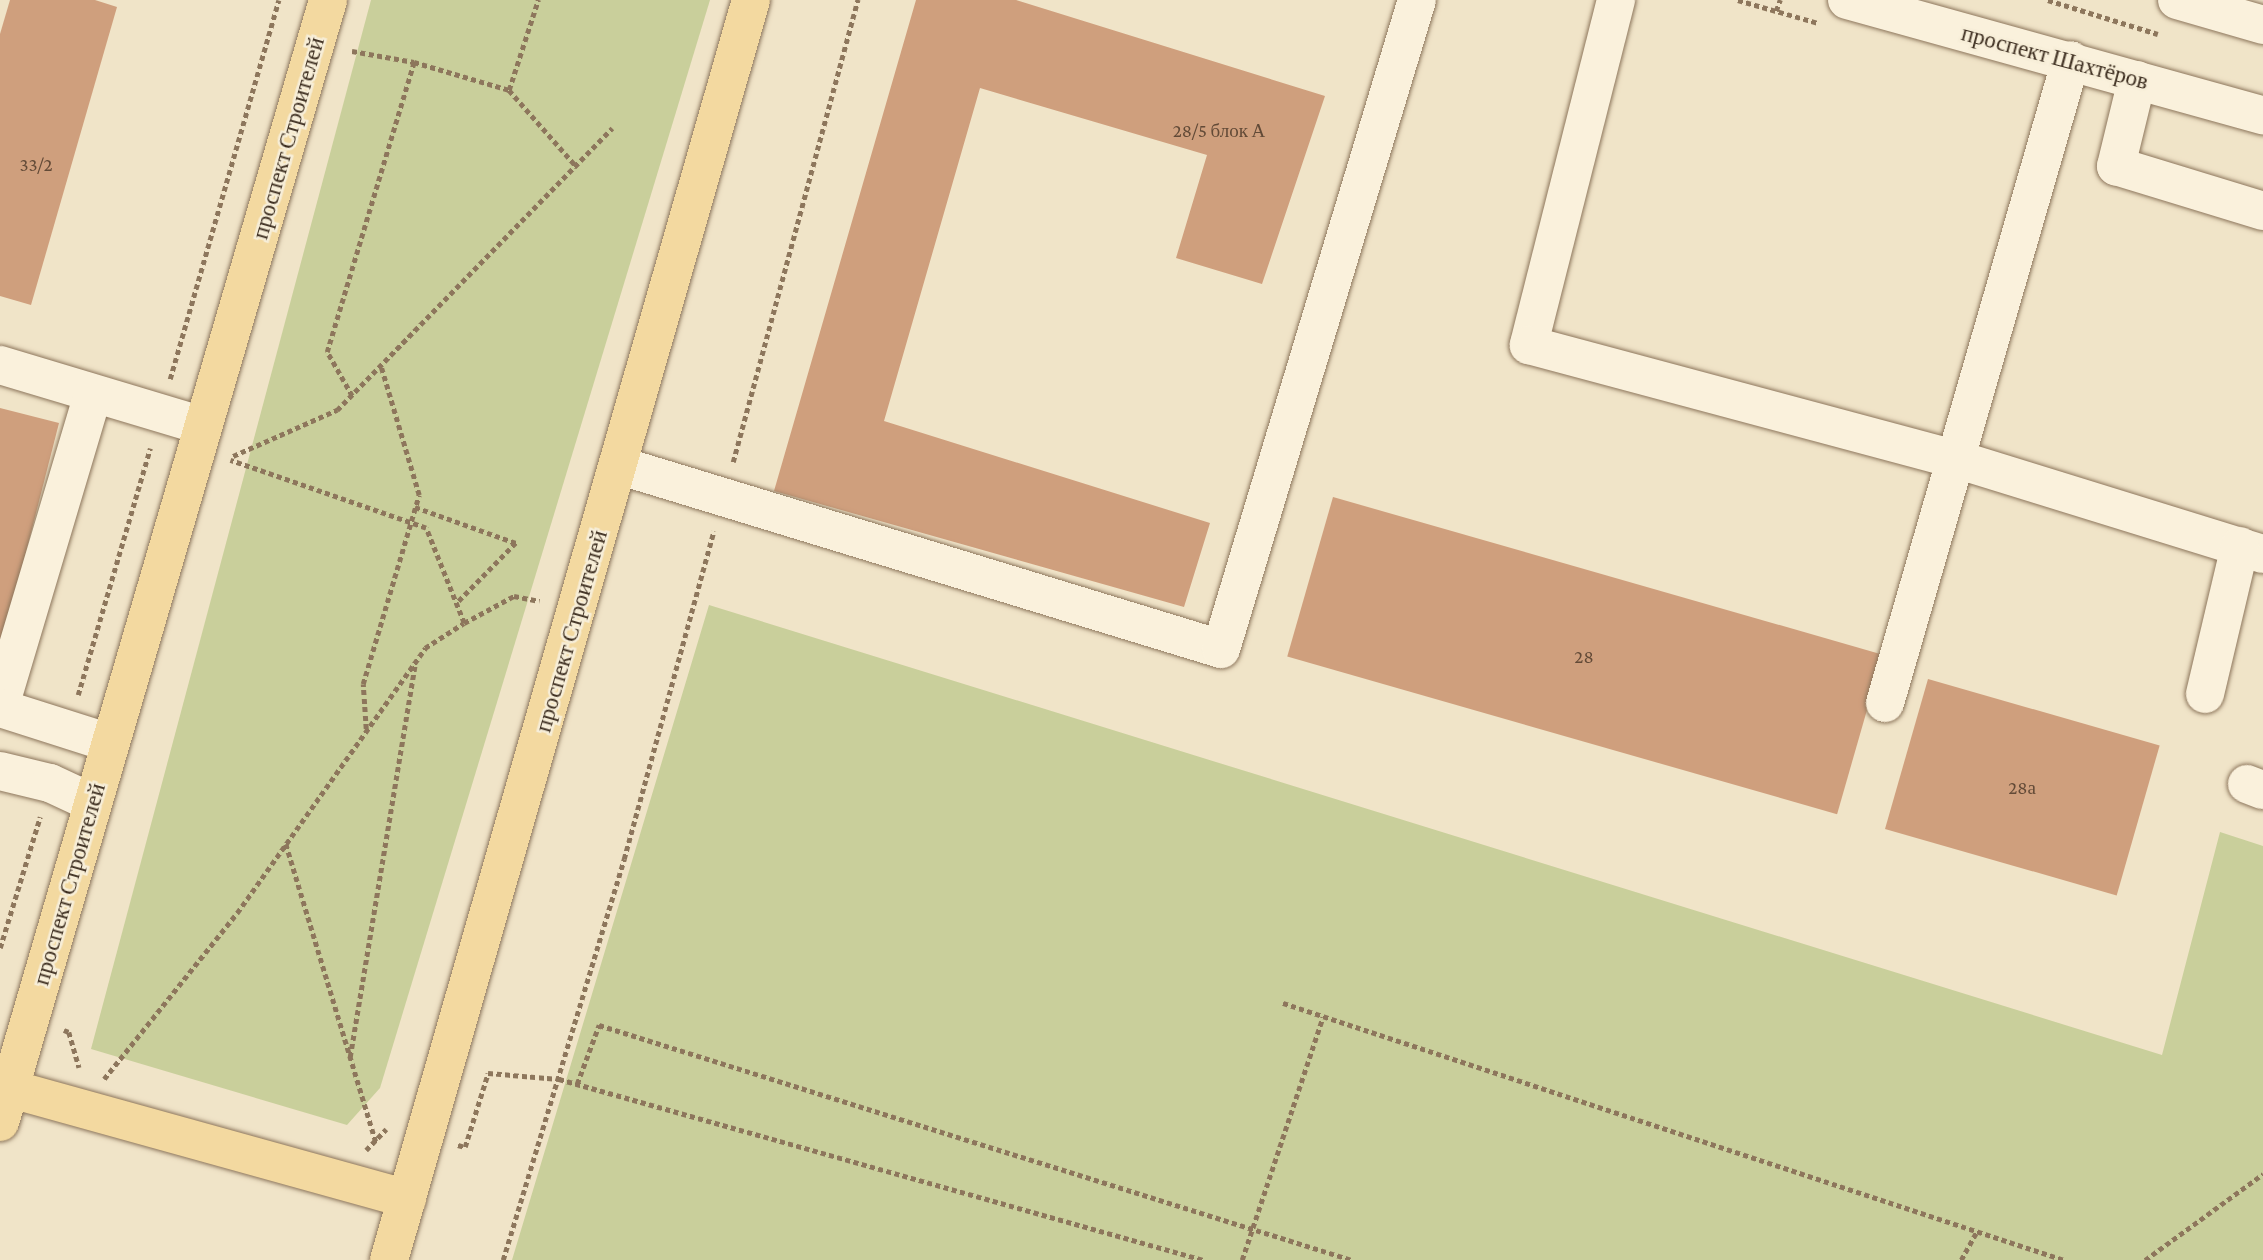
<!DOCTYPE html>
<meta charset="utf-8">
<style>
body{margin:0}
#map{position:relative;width:2263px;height:1260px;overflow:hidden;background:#f0e4c8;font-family:"Crimson Pro",serif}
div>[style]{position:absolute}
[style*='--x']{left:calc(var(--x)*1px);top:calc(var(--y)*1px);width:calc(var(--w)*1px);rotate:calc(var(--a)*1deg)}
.green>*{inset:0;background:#c9cf9b}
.building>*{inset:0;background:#cf9f7d;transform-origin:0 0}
.path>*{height:4.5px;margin-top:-2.25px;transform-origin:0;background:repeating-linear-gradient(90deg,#8d765c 0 5px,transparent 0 8.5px)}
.roads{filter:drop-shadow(0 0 2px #8d765c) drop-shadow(0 0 2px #8d765c)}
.minor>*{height:38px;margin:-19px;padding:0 19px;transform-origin:19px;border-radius:19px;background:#faf1dc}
.major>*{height:38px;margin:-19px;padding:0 19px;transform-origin:19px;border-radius:19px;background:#f3d9a0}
span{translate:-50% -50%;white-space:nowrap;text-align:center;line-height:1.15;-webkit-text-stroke:5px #f7eed8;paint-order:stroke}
.number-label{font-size:19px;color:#624a37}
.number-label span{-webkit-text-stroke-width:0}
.street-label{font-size:23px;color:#3d2e20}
</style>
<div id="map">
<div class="green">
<div style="clip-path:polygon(371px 0,710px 0,380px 1088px,347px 1125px,91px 1049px)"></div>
<div style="clip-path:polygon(709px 605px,2162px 1055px,2220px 832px,2263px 846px,2263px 1260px,512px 1260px)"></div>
</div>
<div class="building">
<div style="clip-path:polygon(10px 0,95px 0,117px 7px,31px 305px,0 296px,0 34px)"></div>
<div style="clip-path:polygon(916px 0,1016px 0,1325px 96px,1262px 284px,1176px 258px,1207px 155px,980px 88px,884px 421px,1210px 523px,1184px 607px,774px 491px)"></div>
<div style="clip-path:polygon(0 408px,59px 423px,1px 650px,0 649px)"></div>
<div style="left:1333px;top:497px;width:572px;height:166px;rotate:16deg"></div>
<div style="left:1928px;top:679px;width:241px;height:156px;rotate:16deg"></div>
</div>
<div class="path">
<div style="--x:1738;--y:0;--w:83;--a:16"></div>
<div style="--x:2048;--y:0;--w:115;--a:17.2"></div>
<div style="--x:1776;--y:11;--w:12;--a:-70"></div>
<div style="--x:352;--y:51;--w:63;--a:10.1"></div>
<div style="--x:509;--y:90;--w:95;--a:-72.1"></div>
<div style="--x:170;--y:379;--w:394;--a:-74"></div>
<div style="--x:352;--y:396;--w:51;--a:-119.6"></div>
<div style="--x:327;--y:352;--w:303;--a:-73.3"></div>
<div style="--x:414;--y:62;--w:99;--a:16.4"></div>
<div style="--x:509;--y:90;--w:103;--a:48.6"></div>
<div style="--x:233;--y:456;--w:114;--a:-23.9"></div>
<div style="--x:337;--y:410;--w:394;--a:-45.7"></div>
<div style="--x:733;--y:462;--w:479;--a:-74.9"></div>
<div style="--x:415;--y:507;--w:107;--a:19.6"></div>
<div style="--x:516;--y:543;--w:84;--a:134.5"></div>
<div style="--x:464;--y:623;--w:57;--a:-28.4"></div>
<div style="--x:514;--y:596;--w:26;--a:11"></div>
<div style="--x:78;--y:695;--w:257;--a:-73.7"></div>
<div style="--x:366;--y:729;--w:45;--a:-93.8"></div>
<div style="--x:363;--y:684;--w:197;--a:-73.5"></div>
<div style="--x:419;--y:495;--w:134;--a:-106.5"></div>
<div style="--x:286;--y:844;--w:312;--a:73.2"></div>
<div style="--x:0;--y:948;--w:137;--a:-73"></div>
<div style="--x:1283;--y:1003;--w:822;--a:18.21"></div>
<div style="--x:64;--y:1030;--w:5;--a:22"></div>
<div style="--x:69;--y:1032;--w:37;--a:74"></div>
<div style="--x:350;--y:1057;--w:398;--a:-80.6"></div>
<div style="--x:104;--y:1079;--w:213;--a:-51.3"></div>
<div style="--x:237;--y:913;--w:325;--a:-54.6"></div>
<div style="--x:425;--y:648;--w:46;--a:-32.7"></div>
<div style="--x:464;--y:623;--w:102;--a:-111.8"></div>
<div style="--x:426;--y:528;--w:207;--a:-160.9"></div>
<div style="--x:577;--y:1084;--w:63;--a:-69.6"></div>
<div style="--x:599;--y:1025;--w:789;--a:17.33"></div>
<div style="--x:458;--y:1145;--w:7;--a:16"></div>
<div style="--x:465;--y:1147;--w:77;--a:-72.7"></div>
<div style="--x:488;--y:1073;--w:71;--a:4.8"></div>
<div style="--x:559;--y:1079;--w:670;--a:15.68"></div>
<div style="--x:366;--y:1150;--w:29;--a:-46"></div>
<div style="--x:503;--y:1260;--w:419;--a:-73.2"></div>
<div style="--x:624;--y:859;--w:340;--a:-74.7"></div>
<div style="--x:1242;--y:1260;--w:256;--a:-71.6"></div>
<div style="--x:1961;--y:1260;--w:33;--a:-61"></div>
<div style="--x:2145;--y:1260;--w:146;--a:-36.1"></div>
</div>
<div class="roads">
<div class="minor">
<div style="--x:1616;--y:0;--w:356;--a:104.2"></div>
<div style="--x:1529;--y:345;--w:445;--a:15"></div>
<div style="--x:1959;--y:460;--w:318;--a:17.2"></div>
<div style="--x:1847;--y:0;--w:432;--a:15.5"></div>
<div style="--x:2177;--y:0;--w:90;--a:16.2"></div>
<div style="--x:2137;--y:80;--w:89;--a:103.7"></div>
<div style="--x:2116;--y:166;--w:154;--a:17"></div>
<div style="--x:0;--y:365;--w:212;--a:16.7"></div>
<div style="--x:618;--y:465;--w:630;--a:16.97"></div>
<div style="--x:1221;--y:649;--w:678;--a:-73.2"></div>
<div style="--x:2205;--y:694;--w:152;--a:-76.7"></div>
<div style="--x:1885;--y:703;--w:669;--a:-73.87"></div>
<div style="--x:0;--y:706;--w:326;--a:-73.4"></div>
<div style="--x:0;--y:708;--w:115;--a:17.7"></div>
<div style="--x:0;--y:771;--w:51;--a:13.5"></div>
<div style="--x:50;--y:783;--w:45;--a:24.9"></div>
<div style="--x:2247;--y:784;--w:17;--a:21"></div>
</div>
<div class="major">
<div style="--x:11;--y:1089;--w:411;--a:15.5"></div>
<div style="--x:0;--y:1122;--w:1169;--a:-73.7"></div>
<div style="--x:389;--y:1260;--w:1311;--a:-73.97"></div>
</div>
</div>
<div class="number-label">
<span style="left:1219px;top:131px">28/5 блок А</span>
<span style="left:36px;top:165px">33/2</span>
<span style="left:1584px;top:657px">28</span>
<span style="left:2022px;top:788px">28а</span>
</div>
<div class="street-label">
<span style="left:2055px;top:57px;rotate:15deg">проспект Шахтёров</span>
<span style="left:288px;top:138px;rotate:-74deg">проспект Строителей</span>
<span style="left:571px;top:631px;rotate:-74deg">проспект Строителей</span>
<span style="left:69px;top:884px;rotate:-74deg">проспект Строителей</span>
</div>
</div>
